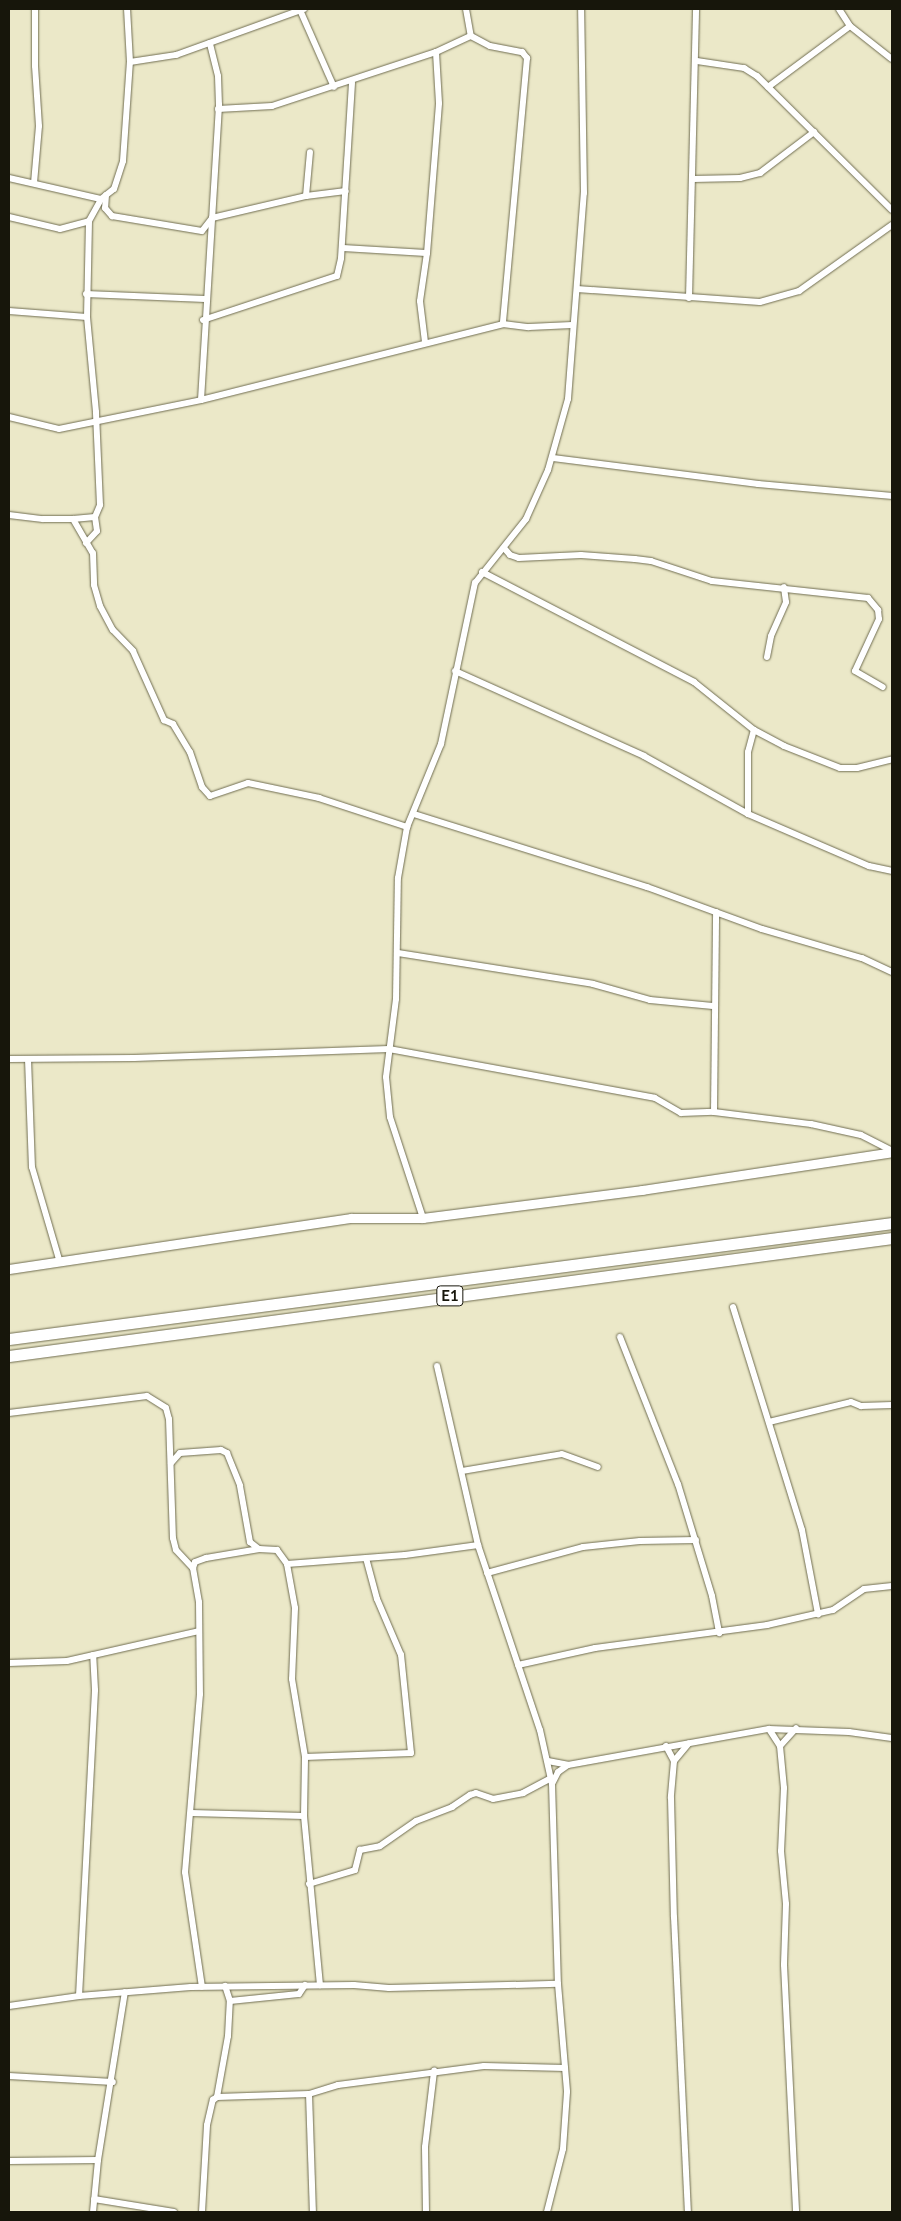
<!DOCTYPE html>
<style>
body{margin:0}
#map{position:relative;width:901px;height:2221px;overflow:hidden;background:#ebe8c8;font-family:Lato,sans-serif}
div>[style]{position:absolute}
[style*='--x']{left:calc(var(--x)*1px);top:calc(var(--y)*1px);width:calc(var(--w)*1px);rotate:calc(var(--a)*1deg)}
.roads{filter:drop-shadow(0 0 1px #706d51) drop-shadow(0 0 1px #706d51)}
.street>*{height:6px;margin:-3px;padding:0 3px;transform-origin:3px;border-radius:3px;background:#fff}
.secondary>*{height:9px;margin:-4.5px;padding:0 4.5px;transform-origin:4.5px;border-radius:4.5px;background:#fff}
.highway>*{height:11px;margin:-5.5px;padding:0 5.5px;transform-origin:5.5px;border-radius:5.5px;background:#fff}
span{translate:-50% -50%;white-space:nowrap;text-align:center;line-height:1.15;-webkit-text-stroke:5px #fff;paint-order:stroke}
.shield-label span{padding:1px 4px;background:#fff;border:1px solid;border-radius:4px;-webkit-text-stroke-width:0}
.shield-label{font-size:15px;color:#17160b;font-weight:700}
.frame{position:absolute;inset:0;border:10px solid #17160b;pointer-events:none}
</style>
<div id="map">
<div class="roads">
<div class="street">
<div style="--x:466;--y:9;--w:27;--a:80"></div>
<div style="--x:839;--y:9;--w:20;--a:57"></div>
<div style="--x:850;--y:26;--w:53;--a:38.2"></div>
<div style="--x:300;--y:10;--w:84;--a:66.2"></div>
<div style="--x:471;--y:36;--w:21;--a:28"></div>
<div style="--x:490;--y:46;--w:33;--a:11"></div>
<div style="--x:522;--y:52;--w:8;--a:50"></div>
<div style="--x:527;--y:58;--w:267;--a:95.2"></div>
<div style="--x:697;--y:61;--w:48;--a:8.5"></div>
<div style="--x:744;--y:68;--w:15;--a:32"></div>
<div style="--x:757;--y:76;--w:190;--a:44.8"></div>
<div style="--x:130;--y:62;--w:47;--a:-8.7"></div>
<div style="--x:176;--y:55;--w:136;--a:-19.8"></div>
<div style="--x:768;--y:87;--w:102;--a:-36.6"></div>
<div style="--x:218;--y:109;--w:54;--a:-3.2"></div>
<div style="--x:272;--y:106;--w:173;--a:-18.2"></div>
<div style="--x:436;--y:52;--w:38;--a:-25"></div>
<div style="--x:9;--y:178;--w:94;--a:12.9"></div>
<div style="--x:693;--y:179;--w:47;--a:-1.2"></div>
<div style="--x:740;--y:178;--w:21;--a:-14"></div>
<div style="--x:760;--y:173;--w:68;--a:-37.2"></div>
<div style="--x:34;--y:183;--w:57;--a:-85"></div>
<div style="--x:39;--y:126;--w:60;--a:-93.8"></div>
<div style="--x:35;--y:66;--w:57;--a:-90"></div>
<div style="--x:106;--y:195;--w:13;--a:94"></div>
<div style="--x:105;--y:208;--w:11;--a:49"></div>
<div style="--x:112;--y:216;--w:91;--a:9.5"></div>
<div style="--x:202;--y:231;--w:16;--a:-52"></div>
<div style="--x:212;--y:218;--w:97;--a:-13.2"></div>
<div style="--x:306;--y:196;--w:40;--a:-7.1"></div>
<div style="--x:306;--y:196;--w:44;--a:-84.8"></div>
<div style="--x:9;--y:217;--w:52;--a:13.2"></div>
<div style="--x:60;--y:229;--w:30;--a:-15"></div>
<div style="--x:342;--y:248;--w:85;--a:3.4"></div>
<div style="--x:577;--y:289;--w:183;--a:4.1"></div>
<div style="--x:760;--y:302;--w:41;--a:-15.8"></div>
<div style="--x:799;--y:291;--w:114;--a:-35.4"></div>
<div style="--x:86;--y:294;--w:119;--a:2.4"></div>
<div style="--x:689;--y:298;--w:289;--a:-88.6"></div>
<div style="--x:9;--y:311;--w:78;--a:4.4"></div>
<div style="--x:203;--y:320;--w:141;--a:-18.2"></div>
<div style="--x:337;--y:276;--w:18;--a:-77"></div>
<div style="--x:341;--y:258;--w:176;--a:-86.4"></div>
<div style="--x:425;--y:342;--w:41;--a:-97"></div>
<div style="--x:420;--y:301;--w:49;--a:-81.7"></div>
<div style="--x:427;--y:253;--w:150;--a:-85.4"></div>
<div style="--x:439;--y:103;--w:51;--a:-93.4"></div>
<div style="--x:201;--y:400;--w:296;--a:-86.5"></div>
<div style="--x:219;--y:105;--w:29;--a:-92"></div>
<div style="--x:218;--y:76;--w:34;--a:-104"></div>
<div style="--x:9;--y:417;--w:51;--a:13.5"></div>
<div style="--x:59;--y:429;--w:145;--a:-11.5"></div>
<div style="--x:201;--y:400;--w:311;--a:-14.1"></div>
<div style="--x:503;--y:324;--w:26;--a:7"></div>
<div style="--x:529;--y:327;--w:43;--a:-2.7"></div>
<div style="--x:553;--y:458;--w:207;--a:7.2"></div>
<div style="--x:758;--y:484;--w:135;--a:5.1"></div>
<div style="--x:9;--y:515;--w:34;--a:7"></div>
<div style="--x:43;--y:519;--w:30;--a:0"></div>
<div style="--x:73;--y:519;--w:22;--a:-5"></div>
<div style="--x:95;--y:517;--w:13;--a:-67"></div>
<div style="--x:100;--y:505;--w:93;--a:-92.5"></div>
<div style="--x:96;--y:412;--w:95;--a:-95.4"></div>
<div style="--x:87;--y:317;--w:96;--a:-88.8"></div>
<div style="--x:89;--y:221;--w:25;--a:-61"></div>
<div style="--x:101;--y:199;--w:16;--a:-38"></div>
<div style="--x:114;--y:189;--w:29;--a:-72"></div>
<div style="--x:123;--y:161;--w:99;--a:-86"></div>
<div style="--x:130;--y:62;--w:53;--a:-93.2"></div>
<div style="--x:73;--y:519;--w:39;--a:60"></div>
<div style="--x:93;--y:553;--w:32;--a:88"></div>
<div style="--x:94;--y:585;--w:22;--a:74"></div>
<div style="--x:100;--y:606;--w:27;--a:62"></div>
<div style="--x:113;--y:630;--w:29;--a:46"></div>
<div style="--x:133;--y:651;--w:76;--a:65.8"></div>
<div style="--x:164;--y:720;--w:10;--a:24"></div>
<div style="--x:173;--y:724;--w:33;--a:59"></div>
<div style="--x:190;--y:752;--w:37;--a:71"></div>
<div style="--x:202;--y:787;--w:12;--a:48"></div>
<div style="--x:210;--y:796;--w:40;--a:-18.9"></div>
<div style="--x:248;--y:783;--w:73;--a:11.9"></div>
<div style="--x:319;--y:798;--w:93;--a:18.2"></div>
<div style="--x:86;--y:543;--w:16;--a:-47"></div>
<div style="--x:97;--y:531;--w:14;--a:-98"></div>
<div style="--x:504;--y:548;--w:9;--a:49"></div>
<div style="--x:510;--y:555;--w:9;--a:18"></div>
<div style="--x:519;--y:558;--w:62;--a:-2.8"></div>
<div style="--x:581;--y:555;--w:54;--a:4.2"></div>
<div style="--x:635;--y:559;--w:16;--a:7"></div>
<div style="--x:651;--y:561;--w:64;--a:18.2"></div>
<div style="--x:712;--y:581;--w:157;--a:6.2"></div>
<div style="--x:868;--y:598;--w:16;--a:50"></div>
<div style="--x:878;--y:610;--w:9;--a:84"></div>
<div style="--x:879;--y:619;--w:57;--a:114.8"></div>
<div style="--x:855;--y:671;--w:32;--a:30"></div>
<div style="--x:482;--y:572;--w:239;--a:27.4"></div>
<div style="--x:694;--y:682;--w:77;--a:38.7"></div>
<div style="--x:754;--y:730;--w:34;--a:28"></div>
<div style="--x:784;--y:746;--w:60;--a:21.4"></div>
<div style="--x:840;--y:768;--w:17;--a:0"></div>
<div style="--x:857;--y:768;--w:36;--a:-14"></div>
<div style="--x:767;--y:657;--w:21;--a:-79"></div>
<div style="--x:771;--y:636;--w:37;--a:-66"></div>
<div style="--x:786;--y:602;--w:15;--a:-98"></div>
<div style="--x:455;--y:671;--w:207;--a:24.2"></div>
<div style="--x:644;--y:756;--w:119;--a:29.1"></div>
<div style="--x:748;--y:814;--w:132;--a:23.3"></div>
<div style="--x:869;--y:866;--w:24;--a:12"></div>
<div style="--x:414;--y:814;--w:244;--a:17.4"></div>
<div style="--x:647;--y:887;--w:122;--a:20.1"></div>
<div style="--x:762;--y:929;--w:104;--a:16.2"></div>
<div style="--x:862;--y:958;--w:33;--a:25"></div>
<div style="--x:748;--y:814;--w:62;--a:-90"></div>
<div style="--x:748;--y:752;--w:23;--a:-75"></div>
<div style="--x:398;--y:953;--w:197;--a:9"></div>
<div style="--x:593;--y:984;--w:59;--a:15.7"></div>
<div style="--x:650;--y:1000;--w:63;--a:5.4"></div>
<div style="--x:9;--y:1059;--w:125;--a:-0.5"></div>
<div style="--x:134;--y:1058;--w:255;--a:-2"></div>
<div style="--x:389;--y:1049;--w:270;--a:10.4"></div>
<div style="--x:655;--y:1098;--w:30;--a:30"></div>
<div style="--x:681;--y:1113;--w:33;--a:-2"></div>
<div style="--x:714;--y:1112;--w:98;--a:7.1"></div>
<div style="--x:811;--y:1124;--w:51;--a:12.4"></div>
<div style="--x:861;--y:1135;--w:35;--a:27"></div>
<div style="--x:28;--y:1059;--w:108;--a:87.9"></div>
<div style="--x:32;--y:1167;--w:100;--a:73.7"></div>
<div style="--x:714;--y:1112;--w:200;--a:-89.4"></div>
<div style="--x:423;--y:1218;--w:106;--a:-108.1"></div>
<div style="--x:390;--y:1117;--w:40;--a:-95.7"></div>
<div style="--x:386;--y:1077;--w:79;--a:-82.7"></div>
<div style="--x:396;--y:999;--w:121;--a:-89.1"></div>
<div style="--x:398;--y:878;--w:52;--a:-80"></div>
<div style="--x:407;--y:827;--w:90;--a:-67.7"></div>
<div style="--x:441;--y:744;--w:165;--a:-78.1"></div>
<div style="--x:475;--y:583;--w:82;--a:-51.4"></div>
<div style="--x:526;--y:519;--w:54;--a:-65.8"></div>
<div style="--x:548;--y:470;--w:74;--a:-74.3"></div>
<div style="--x:568;--y:399;--w:207;--a:-85.6"></div>
<div style="--x:584;--y:193;--w:184;--a:-90.9"></div>
<div style="--x:733;--y:1307;--w:233;--a:72.8"></div>
<div style="--x:802;--y:1530;--w:86;--a:79.2"></div>
<div style="--x:620;--y:1337;--w:158;--a:68.5"></div>
<div style="--x:678;--y:1484;--w:117;--a:73.1"></div>
<div style="--x:712;--y:1596;--w:38;--a:79"></div>
<div style="--x:437;--y:1366;--w:184;--a:77.1"></div>
<div style="--x:478;--y:1545;--w:195;--a:71.5"></div>
<div style="--x:540;--y:1730;--w:55;--a:77.5"></div>
<div style="--x:552;--y:1784;--w:200;--a:88.3"></div>
<div style="--x:558;--y:1984;--w:108;--a:85.2"></div>
<div style="--x:567;--y:2092;--w:57;--a:94"></div>
<div style="--x:563;--y:2149;--w:65;--a:104.3"></div>
<div style="--x:9;--y:1413;--w:139;--a:-7"></div>
<div style="--x:147;--y:1396;--w:22;--a:32"></div>
<div style="--x:166;--y:1408;--w:11;--a:75"></div>
<div style="--x:169;--y:1419;--w:119;--a:88.1"></div>
<div style="--x:173;--y:1538;--w:12;--a:76"></div>
<div style="--x:176;--y:1550;--w:25;--a:47"></div>
<div style="--x:193;--y:1568;--w:35;--a:80"></div>
<div style="--x:199;--y:1602;--w:92;--a:89.4"></div>
<div style="--x:200;--y:1694;--w:179;--a:94.8"></div>
<div style="--x:185;--y:1872;--w:116;--a:81.6"></div>
<div style="--x:769;--y:1422;--w:84;--a:-13.7"></div>
<div style="--x:851;--y:1402;--w:11;--a:22"></div>
<div style="--x:861;--y:1406;--w:31;--a:-2"></div>
<div style="--x:171;--y:1463;--w:13;--a:-48"></div>
<div style="--x:180;--y:1453;--w:41;--a:-4.2"></div>
<div style="--x:221;--y:1450;--w:7;--a:27"></div>
<div style="--x:227;--y:1453;--w:35;--a:68"></div>
<div style="--x:240;--y:1486;--w:57;--a:79.9"></div>
<div style="--x:250;--y:1542;--w:11;--a:38"></div>
<div style="--x:462;--y:1471;--w:101;--a:-9.6"></div>
<div style="--x:562;--y:1454;--w:38;--a:20"></div>
<div style="--x:287;--y:1564;--w:45;--a:79.7"></div>
<div style="--x:295;--y:1608;--w:71;--a:92.4"></div>
<div style="--x:292;--y:1679;--w:79;--a:80.5"></div>
<div style="--x:193;--y:1568;--w:6;--a:-72"></div>
<div style="--x:195;--y:1562;--w:12;--a:-20"></div>
<div style="--x:206;--y:1558;--w:54;--a:-9.6"></div>
<div style="--x:259;--y:1549;--w:18;--a:3"></div>
<div style="--x:277;--y:1550;--w:17;--a:54"></div>
<div style="--x:287;--y:1564;--w:118;--a:-4.4"></div>
<div style="--x:405;--y:1555;--w:74;--a:-7.8"></div>
<div style="--x:487;--y:1573;--w:99;--a:-15.2"></div>
<div style="--x:583;--y:1547;--w:57;--a:-6"></div>
<div style="--x:640;--y:1541;--w:56;--a:-1"></div>
<div style="--x:9;--y:1663;--w:58;--a:-2"></div>
<div style="--x:67;--y:1661;--w:135;--a:-12.8"></div>
<div style="--x:518;--y:1665;--w:79;--a:-12.4"></div>
<div style="--x:595;--y:1648;--w:174;--a:-7.6"></div>
<div style="--x:767;--y:1625;--w:68;--a:-12.8"></div>
<div style="--x:833;--y:1610;--w:37;--a:-34"></div>
<div style="--x:864;--y:1589;--w:28;--a:-6"></div>
<div style="--x:769;--y:1729;--w:20;--a:57"></div>
<div style="--x:780;--y:1746;--w:42;--a:84.6"></div>
<div style="--x:784;--y:1788;--w:63;--a:92.7"></div>
<div style="--x:781;--y:1851;--w:53;--a:84.6"></div>
<div style="--x:786;--y:1904;--w:61;--a:91.9"></div>
<div style="--x:784;--y:1965;--w:247;--a:87.2"></div>
<div style="--x:666;--y:1746;--w:17;--a:62"></div>
<div style="--x:674;--y:1761;--w:37;--a:95"></div>
<div style="--x:671;--y:1798;--w:119;--a:88.6"></div>
<div style="--x:674;--y:1917;--w:295;--a:87.3"></div>
<div style="--x:780;--y:1746;--w:24;--a:-48"></div>
<div style="--x:548;--y:1761;--w:20;--a:11"></div>
<div style="--x:568;--y:1765;--w:204;--a:-10.2"></div>
<div style="--x:769;--y:1729;--w:80;--a:2.1"></div>
<div style="--x:849;--y:1732;--w:43;--a:7.9"></div>
<div style="--x:674;--y:1761;--w:23;--a:-50"></div>
<div style="--x:552;--y:1784;--w:13;--a:-63"></div>
<div style="--x:558;--y:1772;--w:12;--a:-35"></div>
<div style="--x:191;--y:1813;--w:113;--a:1.5"></div>
<div style="--x:304;--y:1816;--w:59;--a:-89"></div>
<div style="--x:305;--y:1757;--w:106;--a:-2.2"></div>
<div style="--x:411;--y:1753;--w:99;--a:-95.8"></div>
<div style="--x:401;--y:1655;--w:61;--a:-113.2"></div>
<div style="--x:377;--y:1599;--w:42;--a:-105"></div>
<div style="--x:304;--y:1816;--w:170;--a:84.6"></div>
<div style="--x:309;--y:1884;--w:48;--a:-16.9"></div>
<div style="--x:355;--y:1870;--w:21;--a:-76"></div>
<div style="--x:360;--y:1850;--w:20;--a:-11"></div>
<div style="--x:380;--y:1846;--w:44;--a:-34.8"></div>
<div style="--x:416;--y:1821;--w:39;--a:-21"></div>
<div style="--x:452;--y:1807;--w:22;--a:-34"></div>
<div style="--x:470;--y:1795;--w:6;--a:-18"></div>
<div style="--x:476;--y:1793;--w:18;--a:19"></div>
<div style="--x:493;--y:1799;--w:31;--a:-11"></div>
<div style="--x:523;--y:1793;--w:32;--a:-28"></div>
<div style="--x:79;--y:1996;--w:306;--a:-87"></div>
<div style="--x:95;--y:1690;--w:35;--a:-93"></div>
<div style="--x:230;--y:2001;--w:69;--a:-5.8"></div>
<div style="--x:299;--y:1994;--w:11;--a:-56"></div>
<div style="--x:9;--y:2006;--w:71;--a:-8.1"></div>
<div style="--x:79;--y:1996;--w:112;--a:-4.6"></div>
<div style="--x:191;--y:1987;--w:163;--a:-0.7"></div>
<div style="--x:354;--y:1985;--w:35;--a:5"></div>
<div style="--x:389;--y:1988;--w:169;--a:-1.4"></div>
<div style="--x:9;--y:2076;--w:104;--a:3.3"></div>
<div style="--x:309;--y:2094;--w:118;--a:88.1"></div>
<div style="--x:217;--y:2097;--w:92;--a:-1.9"></div>
<div style="--x:309;--y:2094;--w:30;--a:-17"></div>
<div style="--x:338;--y:2085;--w:147;--a:-7.4"></div>
<div style="--x:484;--y:2066;--w:81;--a:1.4"></div>
<div style="--x:9;--y:2161;--w:89;--a:-0.6"></div>
<div style="--x:94;--y:2199;--w:81;--a:9.2"></div>
<div style="--x:93;--y:2212;--w:52;--a:-84.5"></div>
<div style="--x:98;--y:2160;--w:170;--a:-80.9"></div>
<div style="--x:202;--y:2212;--w:87;--a:-86.7"></div>
<div style="--x:207;--y:2125;--w:26;--a:-77"></div>
<div style="--x:213;--y:2100;--w:5;--a:-37"></div>
<div style="--x:217;--y:2097;--w:62;--a:-79.8"></div>
<div style="--x:228;--y:2036;--w:35;--a:-87"></div>
<div style="--x:230;--y:2001;--w:16;--a:-108"></div>
<div style="--x:426;--y:2212;--w:65;--a:-90.9"></div>
<div style="--x:425;--y:2147;--w:77;--a:-83.2"></div>
</div>
<div class="secondary">
<div style="--x:9;--y:1269;--w:346;--a:-8.5"></div>
<div style="--x:351;--y:1218;--w:72;--a:0"></div>
<div style="--x:423;--y:1218;--w:221;--a:-7.3"></div>
<div style="--x:642;--y:1190;--w:253;--a:-8.6"></div>
</div>
<div class="highway">
<div style="--x:9;--y:1339;--w:891;--a:-7.48"></div>
<div style="--x:9;--y:1356;--w:891;--a:-7.61"></div>
</div>
</div>
<div class="shield-label">
<span style="left:450px;top:1296px">E1</span>
</div>
<div class="frame"></div>
</div>
